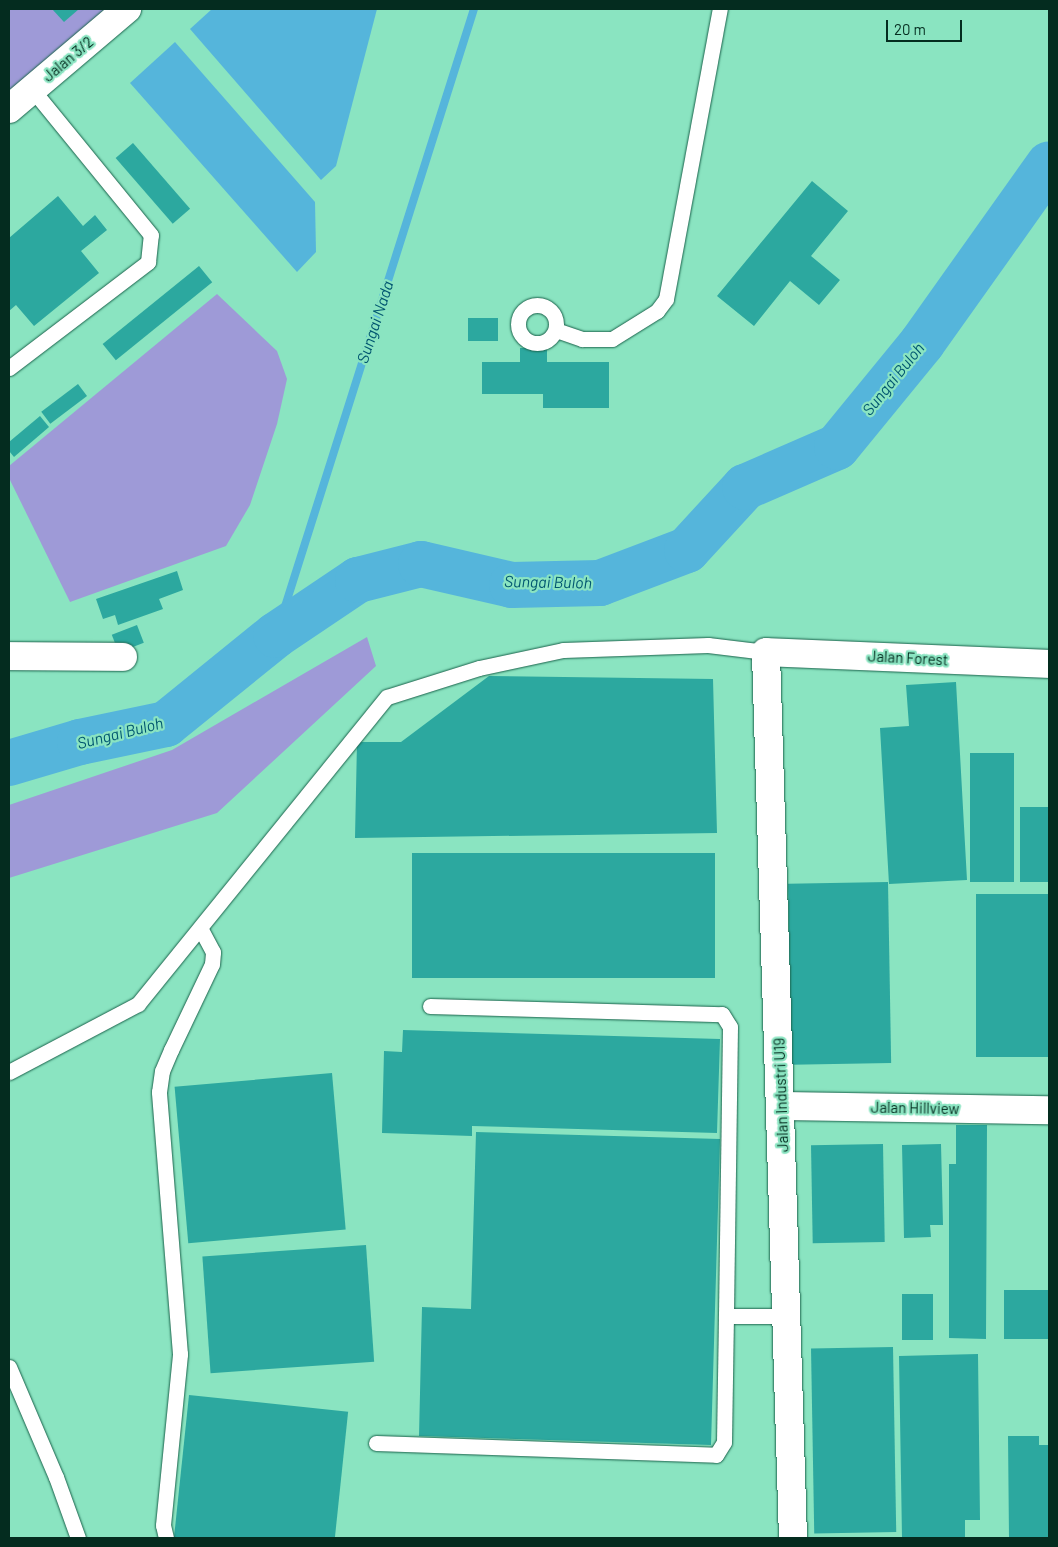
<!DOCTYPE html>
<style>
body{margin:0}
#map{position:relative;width:1058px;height:1547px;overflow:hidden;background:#8ae4c1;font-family:Barlow,sans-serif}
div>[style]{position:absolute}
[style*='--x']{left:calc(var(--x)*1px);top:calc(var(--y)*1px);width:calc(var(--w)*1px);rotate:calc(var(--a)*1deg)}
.green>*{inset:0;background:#9e9ad7}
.water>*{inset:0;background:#55b5db}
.stream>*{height:8px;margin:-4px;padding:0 4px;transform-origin:4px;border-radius:4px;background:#55b5db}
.river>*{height:46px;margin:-23px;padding:0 23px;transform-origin:23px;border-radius:23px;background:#55b5db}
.building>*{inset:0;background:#2ca89f;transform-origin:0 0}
.roads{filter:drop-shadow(0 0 1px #1a624b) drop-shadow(0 0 1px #1a624b)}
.lane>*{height:15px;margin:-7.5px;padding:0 7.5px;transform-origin:7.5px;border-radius:7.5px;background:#fff}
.lane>.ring{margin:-7.5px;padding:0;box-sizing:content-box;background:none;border:15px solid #fff;border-radius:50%}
.street>*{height:28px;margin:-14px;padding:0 14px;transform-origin:14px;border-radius:14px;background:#fff}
span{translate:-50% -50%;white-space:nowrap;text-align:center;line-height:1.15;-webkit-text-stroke:4.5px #8ae4c1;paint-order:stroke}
.street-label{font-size:15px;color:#042c1f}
.water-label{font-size:16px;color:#015670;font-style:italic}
.frame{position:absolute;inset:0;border:10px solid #042c1f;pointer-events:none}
.scale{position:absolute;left:886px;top:20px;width:76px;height:22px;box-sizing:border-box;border:2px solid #042c1f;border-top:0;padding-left:6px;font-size:15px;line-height:18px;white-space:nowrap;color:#042c1f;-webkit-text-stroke:4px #8ae4c1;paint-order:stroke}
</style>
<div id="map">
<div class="green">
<div style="clip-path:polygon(9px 9px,105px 9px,9px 92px)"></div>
<div style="clip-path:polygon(217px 294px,277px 351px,287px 379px,277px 424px,250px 505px,226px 546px,70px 602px,9px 478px,9px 466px)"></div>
<div style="clip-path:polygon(367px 637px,376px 666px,217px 813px,9px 878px,9px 805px,172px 750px)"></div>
</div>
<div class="water">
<div style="clip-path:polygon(212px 9px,377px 9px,336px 166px,321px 180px,190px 29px)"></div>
<div style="clip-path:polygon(175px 42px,315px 202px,316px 252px,297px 272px,130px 83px)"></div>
</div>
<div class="stream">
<div style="--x:276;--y:635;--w:657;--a:-72.45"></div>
</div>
<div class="river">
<div style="--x:9;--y:763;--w:74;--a:-16.5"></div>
<div style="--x:80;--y:742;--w:88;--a:-11.8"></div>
<div style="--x:166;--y:724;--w:141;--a:-39"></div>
<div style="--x:276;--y:635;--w:99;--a:-33.9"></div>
<div style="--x:358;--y:580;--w:65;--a:-14.3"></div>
<div style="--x:421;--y:564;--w:93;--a:13"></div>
<div style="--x:512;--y:585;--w:88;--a:-1.3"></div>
<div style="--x:600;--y:583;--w:93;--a:-20.8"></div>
<div style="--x:687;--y:550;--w:86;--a:-47.4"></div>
<div style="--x:745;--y:487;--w:100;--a:-23.5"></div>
<div style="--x:837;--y:447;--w:134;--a:-50.7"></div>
<div style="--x:922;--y:343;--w:219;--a:-54.6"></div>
</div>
<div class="building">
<div style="clip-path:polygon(52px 9px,79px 9px,64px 22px)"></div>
<div style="left:133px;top:143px;width:87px;height:23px;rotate:49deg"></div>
<div style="clip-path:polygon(812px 181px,848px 211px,811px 256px,840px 280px,819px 305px,790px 281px,754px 326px,717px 296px)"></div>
<div style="clip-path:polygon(58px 196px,83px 226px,95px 215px,107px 230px,81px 251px,99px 273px,34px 326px,16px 305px,9px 311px,9px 238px)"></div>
<div style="left:199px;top:266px;width:21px;height:124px;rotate:51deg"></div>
<div style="left:468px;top:318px;width:30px;height:23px"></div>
<div style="clip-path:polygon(520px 348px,547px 348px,547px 362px,609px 362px,609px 408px,543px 408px,543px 394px,482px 394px,482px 362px,520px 362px)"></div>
<div style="left:78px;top:384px;width:15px;height:46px;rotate:53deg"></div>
<div style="clip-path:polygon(40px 416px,49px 427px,14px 457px,9px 451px,9px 442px)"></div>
<div style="clip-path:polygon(177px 571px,183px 590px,159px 599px,163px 609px,118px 625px,115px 615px,103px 619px,96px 599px)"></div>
<div style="left:137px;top:625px;width:19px;height:27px;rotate:69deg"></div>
<div style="clip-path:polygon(489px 676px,713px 679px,717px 833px,355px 838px,357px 742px,401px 742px)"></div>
<div style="clip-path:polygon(956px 682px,967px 880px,889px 884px,880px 728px,909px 726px,906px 685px)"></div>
<div style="left:970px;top:753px;width:44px;height:129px"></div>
<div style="left:1049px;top:807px;width:75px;height:29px;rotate:90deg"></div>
<div style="left:715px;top:853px;width:125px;height:303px;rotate:90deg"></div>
<div style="left:888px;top:882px;width:181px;height:100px;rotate:89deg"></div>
<div style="left:1049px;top:894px;width:163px;height:73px;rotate:90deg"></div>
<div style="clip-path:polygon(403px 1030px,720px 1039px,717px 1133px,472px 1126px,472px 1136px,382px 1133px,384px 1051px,402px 1052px)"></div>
<div style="left:332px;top:1073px;width:157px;height:158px;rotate:85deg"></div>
<div style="clip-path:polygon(956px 1125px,987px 1125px,986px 1339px,949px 1338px,949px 1164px,956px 1164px)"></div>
<div style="clip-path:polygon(476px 1132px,720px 1139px,711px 1445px,419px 1436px,422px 1307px,471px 1309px)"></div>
<div style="left:883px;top:1144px;width:98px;height:72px;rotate:89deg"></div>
<div style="clip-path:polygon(941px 1144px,943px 1225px,930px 1225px,931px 1237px,904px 1238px,902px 1145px)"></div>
<div style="left:366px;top:1245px;width:117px;height:164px;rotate:86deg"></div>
<div style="left:1004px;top:1290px;width:45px;height:49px"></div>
<div style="left:902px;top:1294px;width:31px;height:46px"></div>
<div style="left:893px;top:1347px;width:185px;height:82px;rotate:89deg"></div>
<div style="clip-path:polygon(978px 1354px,980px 1520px,965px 1520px,965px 1538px,902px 1538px,899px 1356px)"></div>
<div style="left:189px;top:1395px;width:160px;height:143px;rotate:6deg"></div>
<div style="clip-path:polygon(1008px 1436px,1039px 1436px,1039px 1445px,1049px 1445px,1049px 1538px,1009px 1538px)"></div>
</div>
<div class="roads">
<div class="lane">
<div class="ring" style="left:518px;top:305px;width:23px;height:23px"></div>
<div style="--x:556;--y:330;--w:28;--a:19"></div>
<div style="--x:582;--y:339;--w:30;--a:0"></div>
<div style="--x:612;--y:339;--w:53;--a:-31.9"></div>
<div style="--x:657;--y:311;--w:15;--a:-53"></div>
<div style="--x:666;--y:299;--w:295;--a:-79.5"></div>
<div style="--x:9;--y:368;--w:175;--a:-37.3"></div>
<div style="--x:148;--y:262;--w:27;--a:-84"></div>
<div style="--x:151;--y:235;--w:188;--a:-129.2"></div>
<div style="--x:430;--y:1006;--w:292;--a:1.6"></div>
<div style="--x:722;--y:1014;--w:15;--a:58"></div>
<div style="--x:730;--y:1027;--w:289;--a:90.8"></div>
<div style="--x:726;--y:1316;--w:59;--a:0"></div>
<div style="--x:9;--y:1072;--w:146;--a:-27.8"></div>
<div style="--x:138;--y:1004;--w:395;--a:-51"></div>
<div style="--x:387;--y:697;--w:96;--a:-17.5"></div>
<div style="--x:479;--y:668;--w:86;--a:-12.1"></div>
<div style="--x:563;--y:650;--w:145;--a:-2"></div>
<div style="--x:708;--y:645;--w:58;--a:6.9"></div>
<div style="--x:9;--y:1367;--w:120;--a:66.9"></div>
<div style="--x:56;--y:1477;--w:65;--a:70.2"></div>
<div style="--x:376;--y:1443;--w:340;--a:2"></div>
<div style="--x:716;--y:1455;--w:15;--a:-58"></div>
<div style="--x:724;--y:1442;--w:126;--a:-89.1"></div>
<div style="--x:166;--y:1538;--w:13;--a:-103"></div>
<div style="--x:163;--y:1525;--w:172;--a:-84.3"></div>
<div style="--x:180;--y:1354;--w:263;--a:-94.6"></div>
<div style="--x:159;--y:1092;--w:21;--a:-82"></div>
<div style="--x:162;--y:1071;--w:23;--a:-67"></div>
<div style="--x:171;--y:1050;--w:95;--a:-64.5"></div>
<div style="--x:212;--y:964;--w:12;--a:-85"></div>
<div style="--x:213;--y:952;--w:27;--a:-118"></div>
</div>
<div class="street">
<div style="--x:9;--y:109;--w:155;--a:-40.3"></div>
<div style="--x:9;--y:656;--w:114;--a:0.5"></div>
<div style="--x:782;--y:1106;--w:267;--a:0.9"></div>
<div style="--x:793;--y:1538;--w:886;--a:-91.75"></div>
<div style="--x:766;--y:652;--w:283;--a:2.4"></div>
</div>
</div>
<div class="street-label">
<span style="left:68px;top:59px;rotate:-40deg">Jalan 3/2</span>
<span style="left:908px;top:658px;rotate:3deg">Jalan Forest</span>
<span style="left:781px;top:1095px;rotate:-92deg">Jalan Industri U19</span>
<span style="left:915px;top:1108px;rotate:1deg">Jalan Hillview</span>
</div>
<div class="water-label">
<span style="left:375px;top:322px;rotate:-72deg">Sungai Nada</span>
<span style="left:893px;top:379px;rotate:-51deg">Sungai Buloh</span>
<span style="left:548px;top:582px;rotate:1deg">Sungai Buloh</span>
<span style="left:120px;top:733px;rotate:-14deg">Sungai Buloh</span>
</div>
<div class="frame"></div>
<div class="scale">20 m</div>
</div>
